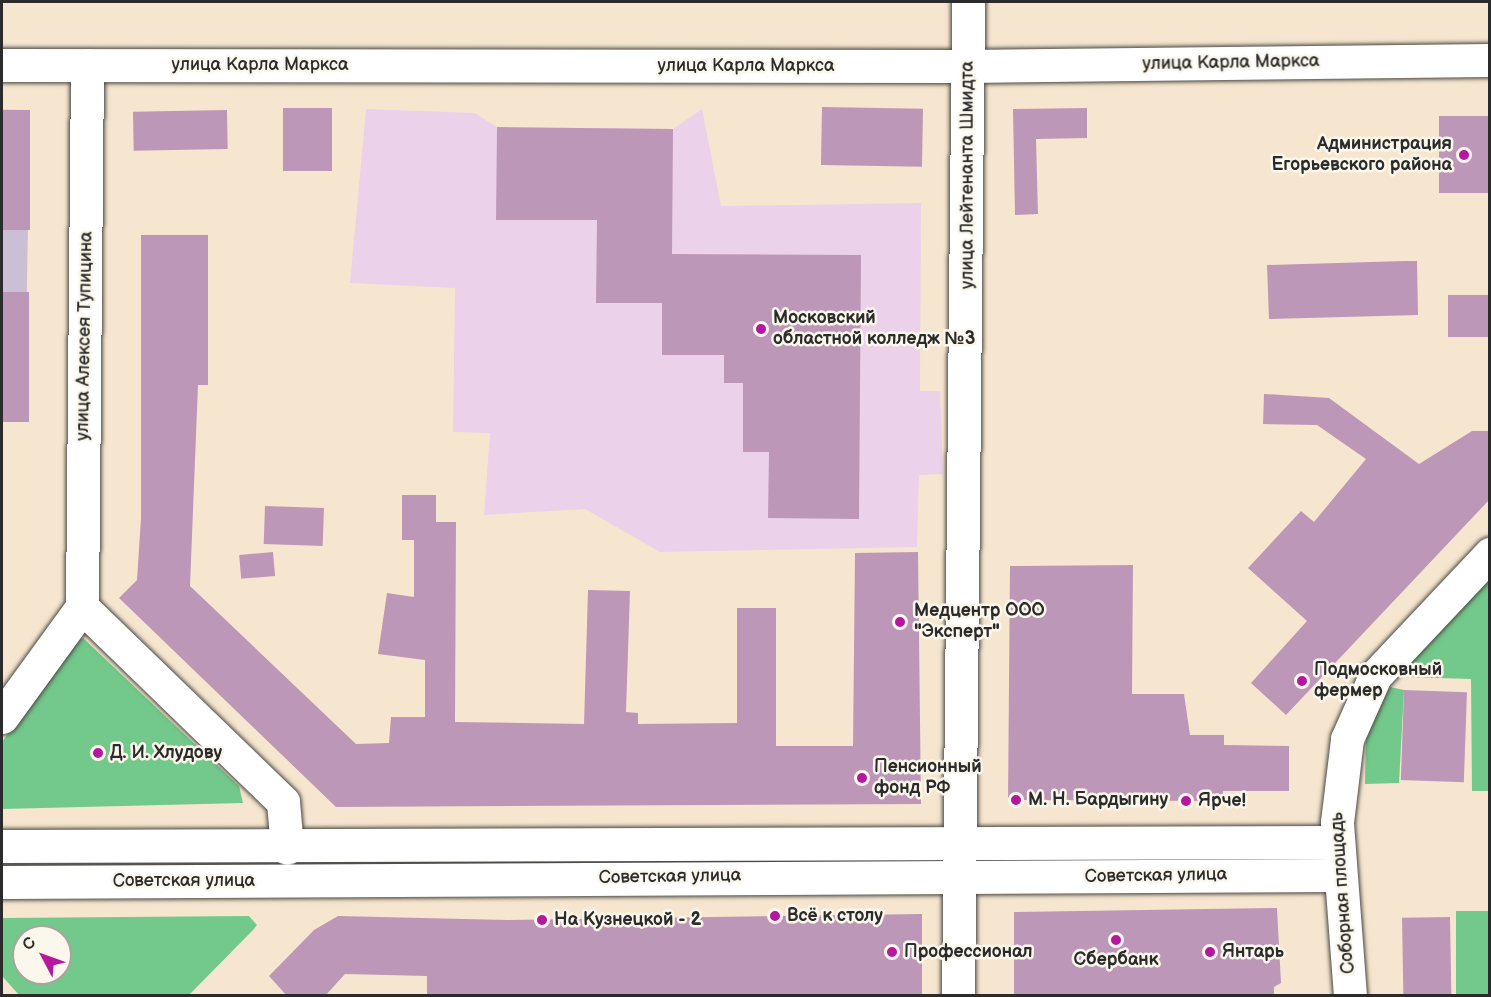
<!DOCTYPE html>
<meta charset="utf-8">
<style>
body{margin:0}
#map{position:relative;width:1491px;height:997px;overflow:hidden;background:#f6e6cf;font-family:"Balsamiq Sans",sans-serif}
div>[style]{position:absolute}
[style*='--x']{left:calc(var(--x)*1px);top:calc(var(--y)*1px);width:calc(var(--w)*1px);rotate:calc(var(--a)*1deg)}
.built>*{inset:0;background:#ecd1ea}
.industrial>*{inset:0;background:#cbbfd5;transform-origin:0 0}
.green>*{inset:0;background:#73c88b;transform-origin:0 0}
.building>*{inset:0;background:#bd97b8;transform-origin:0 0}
.roads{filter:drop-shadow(0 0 2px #494744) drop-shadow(0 0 2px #494744)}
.minor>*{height:33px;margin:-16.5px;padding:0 16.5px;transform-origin:16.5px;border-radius:16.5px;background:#fff}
.major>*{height:33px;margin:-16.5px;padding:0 16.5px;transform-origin:16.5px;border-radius:16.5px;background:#fff}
.dots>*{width:16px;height:16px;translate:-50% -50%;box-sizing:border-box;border:3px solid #fbf7ec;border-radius:50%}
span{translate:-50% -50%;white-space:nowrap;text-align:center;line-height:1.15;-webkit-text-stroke:5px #fbf7ec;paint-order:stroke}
.street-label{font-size:18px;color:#2b2b2b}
.poi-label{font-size:18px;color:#2b2b2b;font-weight:700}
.right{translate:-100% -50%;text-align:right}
.left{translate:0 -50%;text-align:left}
.frame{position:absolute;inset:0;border:3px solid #2b2b2b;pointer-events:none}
.north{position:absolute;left:12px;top:925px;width:60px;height:60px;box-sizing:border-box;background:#fbf7ec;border:2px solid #a8a59f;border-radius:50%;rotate:311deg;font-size:16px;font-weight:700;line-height:24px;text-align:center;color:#2b2b2b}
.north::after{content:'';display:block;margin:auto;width:21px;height:27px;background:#b5179e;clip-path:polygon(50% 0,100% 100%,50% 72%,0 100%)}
</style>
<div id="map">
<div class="built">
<div style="clip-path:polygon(366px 109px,475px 113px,497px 127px,673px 129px,702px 109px,721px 206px,921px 203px,920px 391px,940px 391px,943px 474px,919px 475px,917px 547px,660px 552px,585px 509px,484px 515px,490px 433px,453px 432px,455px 288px,350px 283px)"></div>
</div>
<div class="industrial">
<div style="left:30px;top:110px;width:312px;height:28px;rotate:91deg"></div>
</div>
<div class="green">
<div style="clip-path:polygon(1489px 573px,1489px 791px,1472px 791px,1471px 679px,1404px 677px,1398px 671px)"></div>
<div style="clip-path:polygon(83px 638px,239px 786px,243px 803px,2px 809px,2px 742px,70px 646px)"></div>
<div style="clip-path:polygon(1390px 687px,1404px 690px,1399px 783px,1365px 784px,1366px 736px)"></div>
<div style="left:1456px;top:911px;width:33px;height:84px"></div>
<div style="clip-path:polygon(evenodd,249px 916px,257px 925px,253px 930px,189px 995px,19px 995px,2px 976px,2px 918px,249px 916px,24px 937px,60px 937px,60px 973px,24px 973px,24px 937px)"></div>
</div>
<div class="building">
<div style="left:822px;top:107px;width:101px;height:58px;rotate:1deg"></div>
<div style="left:332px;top:108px;width:63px;height:49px;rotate:90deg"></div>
<div style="clip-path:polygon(1087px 108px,1087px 138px,1036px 139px,1038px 214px,1015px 215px,1013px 109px)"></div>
<div style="left:30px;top:110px;width:120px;height:28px;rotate:90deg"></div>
<div style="left:227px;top:110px;width:39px;height:94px;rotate:89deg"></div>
<div style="left:1439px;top:116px;width:51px;height:77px"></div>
<div style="clip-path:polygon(497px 127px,673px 129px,672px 254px,861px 255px,859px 519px,768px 518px,769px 452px,743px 452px,743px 383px,724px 383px,724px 355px,662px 355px,662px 303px,596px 303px,597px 220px,496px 220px)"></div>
<div style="clip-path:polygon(141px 235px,208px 235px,208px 385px,198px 385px,190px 586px,356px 744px,389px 743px,391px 717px,425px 717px,425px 660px,378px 654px,387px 593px,414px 597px,414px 540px,402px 540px,402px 495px,436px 495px,436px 522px,456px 522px,455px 722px,584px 724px,588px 590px,630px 591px,626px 712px,638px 713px,638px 724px,737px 723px,737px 608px,776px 608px,776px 746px,853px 746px,855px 553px,918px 552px,921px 804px,336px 807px,119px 598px,137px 580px,141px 518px)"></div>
<div style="clip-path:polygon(1405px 261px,1417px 261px,1418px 315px,1269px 319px,1267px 265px)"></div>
<div style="left:2px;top:292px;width:27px;height:130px"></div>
<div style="left:1448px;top:295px;width:42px;height:42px"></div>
<div style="clip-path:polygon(1264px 394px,1329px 398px,1419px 464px,1472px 431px,1490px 431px,1490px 499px,1286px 715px,1251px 683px,1307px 621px,1248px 568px,1301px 511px,1314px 522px,1366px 459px,1317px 425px,1263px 424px)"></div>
<div style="left:265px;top:506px;width:59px;height:38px;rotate:2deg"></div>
<div style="left:273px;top:552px;width:24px;height:34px;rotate:85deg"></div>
<div style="clip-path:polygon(1133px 565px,1132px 694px,1184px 694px,1190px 735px,1224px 735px,1224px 745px,1289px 746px,1289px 791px,1223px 791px,1223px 801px,1008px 800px,1010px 566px)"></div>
<div style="left:1404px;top:690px;width:63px;height:90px;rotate:2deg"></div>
<div style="clip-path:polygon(1277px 908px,1281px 983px,1274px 987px,1274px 996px,1014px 996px,1014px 912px)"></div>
<div style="clip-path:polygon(922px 914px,922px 996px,427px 996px,427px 976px,345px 974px,325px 996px,287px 996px,269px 976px,314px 930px,338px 916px,507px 920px)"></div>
<div style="left:1450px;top:917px;width:79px;height:48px;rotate:89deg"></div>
</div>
<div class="roads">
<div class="minor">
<div style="--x:2;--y:65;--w:966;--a:0.06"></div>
<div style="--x:968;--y:66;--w:522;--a:-0.66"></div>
<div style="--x:82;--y:607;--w:542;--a:-89.47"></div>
<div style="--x:2;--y:717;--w:136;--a:-54"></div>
<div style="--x:82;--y:607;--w:280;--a:44.1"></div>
<div style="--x:283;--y:802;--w:46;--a:85"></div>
<div style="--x:958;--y:996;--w:994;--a:-89.42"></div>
</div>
<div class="major">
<div style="--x:2;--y:846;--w:1335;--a:-0.17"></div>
<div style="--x:2;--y:882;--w:1337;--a:-0.3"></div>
<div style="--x:1350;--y:996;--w:174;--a:-94.3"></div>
<div style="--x:1337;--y:822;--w:84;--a:-83.1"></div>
<div style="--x:1347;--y:739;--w:69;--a:-66"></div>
<div style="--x:1375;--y:676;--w:168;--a:-46.7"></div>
</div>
</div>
<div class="dots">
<div style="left:1464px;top:155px;background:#b5179e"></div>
<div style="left:761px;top:329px;background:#b5179e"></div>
<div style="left:900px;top:622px;background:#b5179e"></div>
<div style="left:1302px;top:681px;background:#b5179e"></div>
<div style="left:98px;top:753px;background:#b5179e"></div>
<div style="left:862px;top:778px;background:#b5179e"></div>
<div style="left:1016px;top:800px;background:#b5179e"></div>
<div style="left:1186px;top:801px;background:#b5179e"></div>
<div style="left:775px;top:916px;background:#b5179e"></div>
<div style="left:542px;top:920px;background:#b5179e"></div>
<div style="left:1116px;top:940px;background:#b5179e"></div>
<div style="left:892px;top:952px;background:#b5179e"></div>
<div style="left:1210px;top:952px;background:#b5179e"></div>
</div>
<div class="street-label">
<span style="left:1231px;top:63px;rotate:-1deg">улица Карла Маркса</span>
<span style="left:260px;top:65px">улица Карла Маркса</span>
<span style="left:746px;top:66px">улица Карла Маркса</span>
<span style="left:968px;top:175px;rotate:-90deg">улица Лейтенанта Шмидта</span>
<span style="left:85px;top:336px;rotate:-89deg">улица Алексея Тупицина</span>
<span style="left:1156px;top:876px;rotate:-1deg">Советская улица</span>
<span style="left:670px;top:877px;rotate:-1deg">Советская улица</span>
<span style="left:184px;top:881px">Советская улица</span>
<span style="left:1343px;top:893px;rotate:-94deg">Соборная площадь</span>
</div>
<div class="poi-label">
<span class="right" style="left:1452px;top:155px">Администрация<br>Егорьевского района</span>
<span class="left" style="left:773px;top:329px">Московский<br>областной колледж №3</span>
<span class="left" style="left:914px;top:622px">Медцентр ООО<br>"Эксперт"</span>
<span class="left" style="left:1314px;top:681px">Подмосковный<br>фермер</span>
<span class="left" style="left:110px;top:753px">Д. И. Хлудову</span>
<span class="left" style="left:874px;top:778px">Пенсионный<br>фонд РФ</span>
<span class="left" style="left:1028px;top:800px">М. Н. Бардыгину</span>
<span class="left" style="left:1198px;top:801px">Ярче!</span>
<span class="left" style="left:787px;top:916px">Всё к столу</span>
<span class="left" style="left:554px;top:920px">На Кузнецкой - 2</span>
<span class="left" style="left:904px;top:952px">Профессионал</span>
<span class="left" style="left:1222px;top:952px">Янтарь</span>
<span style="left:1116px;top:960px">Сбербанк</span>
</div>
<div class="frame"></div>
<div class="north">С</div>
</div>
